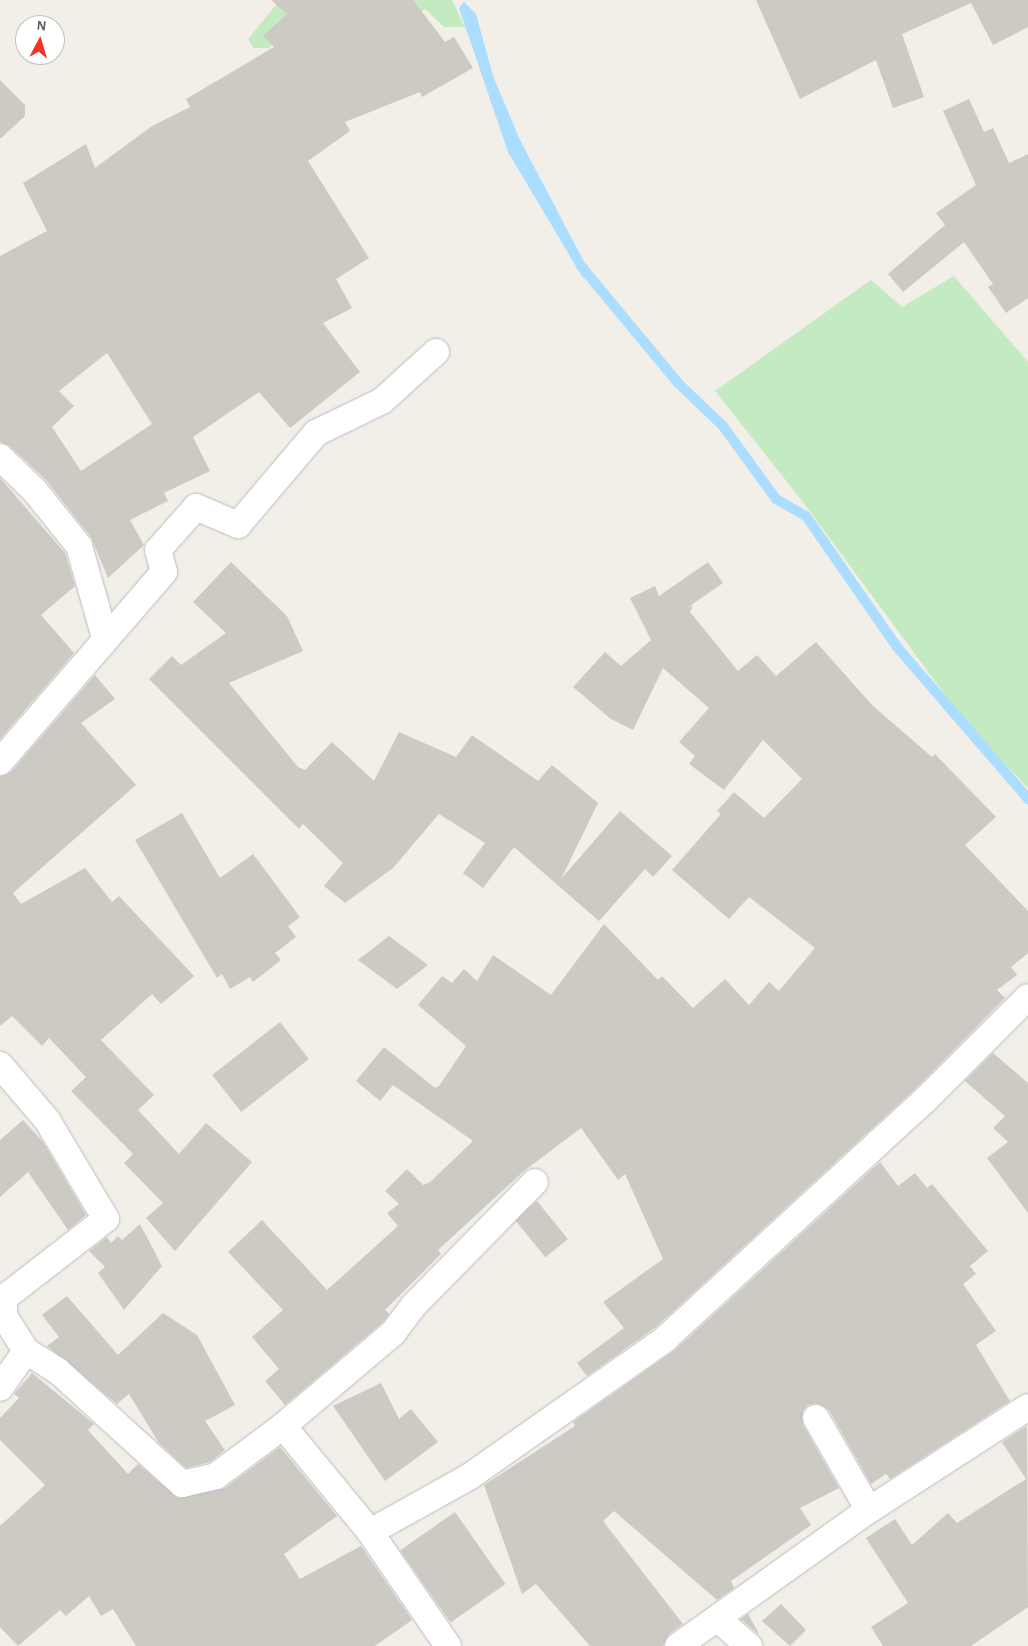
<!DOCTYPE html>
<style>
body{margin:0}
#map{position:relative;width:1028px;height:1646px;overflow:hidden;background:#f1efe7;font-family:"Alegreya Sans",sans-serif}
div>[style]{position:absolute}
[style*='--x']{left:calc(var(--x)*1px);top:calc(var(--y)*1px);width:calc(var(--w)*1px);rotate:calc(var(--a)*1deg)}
.green>*{inset:0;background:#c4eac2}
.water>*{inset:0;background:#adf}
.stream>*{height:10px;margin:-5px;padding:0 5px;transform-origin:5px;border-radius:5px;background:#adf}
.building>*{inset:0;background:#cdcac4;transform-origin:0 0}
.roads{filter:drop-shadow(0 0 1px #b9bdc1) drop-shadow(0 0 1px #b9bdc1)}
.street>*{height:26px;margin:-13px;padding:0 13px;transform-origin:13px;border-radius:13px;background:#fff}
span{translate:-50% -50%;white-space:nowrap;text-align:center;line-height:1.15;-webkit-text-stroke:4.5px #fff;paint-order:stroke}
.north{position:absolute;left:15px;top:15px;width:50px;height:50px;box-sizing:border-box;background:#fff;border:1px solid #bfc1c3;border-radius:50%;rotate:6deg;font-size:14px;font-weight:700;line-height:20px;text-align:center;color:#5e6368}
.north::after{content:'';display:block;margin:auto;width:18px;height:22px;background:#f53229;clip-path:polygon(50% 0,100% 100%,50% 72%,0 100%)}
</style>
<div id="map">
<div class="green">
<div style="clip-path:polygon(280px 0,452px 0,465px 27px,444px 27px,425px 9px,412px 19px,284px 28px,269px 48px,254px 48px,248px 39px)"></div>
<div style="clip-path:polygon(954px 276px,1028px 362px,1028px 788px,968px 726px,803px 502px,715px 391px,871px 280px,902px 307px)"></div>
</div>
<div class="water">
<div style="clip-path:polygon(464px 2px,476px 14px,493px 76px,519px 138px,591px 275px,583px 278px,508px 152px,459px 8px)"></div>
</div>
<div class="stream">
<div style="--x:581;--y:266;--w:153;--a:50.3"></div>
<div style="--x:679;--y:384;--w:61;--a:43.7"></div>
<div style="--x:723;--y:426;--w:90;--a:54"></div>
<div style="--x:776;--y:499;--w:34;--a:30"></div>
<div style="--x:806;--y:516;--w:160;--a:55.2"></div>
<div style="--x:897;--y:647;--w:201;--a:49.2"></div>
</div>
<div class="building">
<div style="clip-path:polygon(evenodd,271px 0,413px 0,445px 42px,454px 37px,473px 68px,422px 97px,420px 92px,345px 122px,350px 131px,308px 161px,369px 258px,336px 279px,352px 308px,323px 323px,360px 372px,290px 428px,259px 392px,193px 437px,210px 471px,164px 493px,168px 501px,130px 520px,144px 545px,108px 578px,91px 537px,46px 480px,10px 446px,0 442px,0 256px,47px 231px,23px 183px,86px 144px,95px 168px,152px 126px,190px 107px,186px 99px,274px 47px,263px 36px,287px 14px,271px 0,107px 353px,152px 424px,81px 471px,52px 427px,74px 406px,59px 391px,107px 353px)"></div>
<div style="clip-path:polygon(756px 0,1028px 0,1028px 27px,993px 45px,971px 3px,902px 34px,924px 97px,893px 108px,876px 60px,800px 99px)"></div>
<div style="clip-path:polygon(0 80px,25px 105px,25px 116px,0 139px)"></div>
<div style="clip-path:polygon(969px 99px,984px 132px,993px 128px,1009px 163px,1028px 154px,1028px 298px,1006px 313px,988px 287px,993px 284px,964px 242px,903px 292px,888px 274px,945px 225px,936px 213px,976px 185px,943px 111px)"></div>
<div style="clip-path:polygon(0 478px,65px 553px,75px 586px,41px 615px,74px 653px,0 739px)"></div>
<div style="clip-path:polygon(231px 562px,287px 616px,303px 651px,229px 683px,298px 767px,305px 770px,332px 742px,374px 781px,399px 732px,456px 757px,472px 735px,538px 781px,552px 765px,598px 803px,561px 879px,620px 811px,672px 856px,653px 877px,645px 869px,599px 921px,514px 847px,483px 888px,463px 873px,485px 843px,439px 814px,393px 868px,345px 903px,324px 886px,343px 863px,303px 824px,299px 829px,149px 679px,172px 656px,181px 665px,226px 633px,193px 602px)"></div>
<div style="clip-path:polygon(708px 562px,723px 583px,687px 608px,693px 605px,690px 612px,738px 671px,757px 655px,776px 676px,816px 642px,873px 706px,932px 757px,935px 754px,996px 817px,965px 845px,1028px 911px,1028px 953px,1011px 967px,1017px 975px,997px 990px,1005px 998px,916px 1088px,656px 1327px,587px 1376px,577px 1363px,624px 1328px,603px 1302px,663px 1259px,625px 1174px,618px 1180px,581px 1128px,524px 1171px,438px 1250px,441px 1254px,385px 1310px,389px 1314px,383px 1322px,285px 1405px,265px 1381px,279px 1369px,252px 1337px,283px 1310px,228px 1252px,262px 1220px,327px 1290px,398px 1226px,387px 1213px,399px 1204px,385px 1191px,407px 1169px,423px 1185px,430px 1182px,473px 1141px,393px 1085px,380px 1101px,356px 1081px,384px 1047px,435px 1088px,439px 1086px,466px 1046px,418px 1005px,442px 976px,452px 983px,464px 969px,477px 981px,493px 955px,551px 995px,604px 924px,658px 980px,662px 976px,693px 1008px,725px 979px,749px 1005px,769px 982px,779px 991px,815px 948px,749px 897px,729px 919px,672px 870px,721px 814px,717px 811px,734px 792px,764px 818px,802px 779px,763px 740px,724px 790px,689px 764px,695px 756px,679px 742px,709px 708px,663px 668px,633px 730px,611px 719px,573px 687px,605px 652px,621px 666px,651px 640px,630px 598px,655px 586px,659px 596px)"></div>
<div style="clip-path:polygon(95px 675px,115px 699px,81px 723px,136px 785px,13px 893px,21px 904px,85px 868px,112px 902px,119px 896px,194px 976px,161px 1004px,152px 994px,101px 1040px,154px 1095px,138px 1110px,179px 1154px,206px 1123px,252px 1162px,175px 1251px,146px 1218px,163px 1203px,124px 1163px,133px 1154px,71px 1091px,86px 1077px,49px 1038px,42px 1046px,12px 1016px,0 1026px,0 777px,11px 772px)"></div>
<div style="clip-path:polygon(182px 813px,220px 878px,253px 854px,300px 917px,288px 926px,296px 937px,275px 953px,281px 960px,253px 982px,250px 977px,230px 989px,222px 974px,217px 978px,135px 840px)"></div>
<div style="clip-path:polygon(389px 936px,428px 965px,397px 989px,358px 960px)"></div>
<div style="left:280px;top:1022px;width:47px;height:86px;rotate:52deg"></div>
<div style="clip-path:polygon(993px 1053px,1028px 1083px,1028px 1213px,987px 1158px,1008px 1142px,993px 1128px,1005px 1116px,965px 1081px)"></div>
<div style="clip-path:polygon(23px 1120px,43px 1142px,86px 1215px,68px 1230px,28px 1172px,0 1197px,0 1140px)"></div>
<div style="clip-path:polygon(880px 1162px,898px 1186px,915px 1173px,927px 1188px,932px 1184px,988px 1251px,970px 1266px,976px 1274px,963px 1284px,996px 1331px,976px 1345px,1010px 1401px,890px 1479px,886px 1474px,871px 1484px,829px 1410px,816px 1403px,808px 1405px,803px 1411px,803px 1425px,839px 1488px,800px 1508px,811px 1525px,731px 1581px,734px 1588px,717px 1600px,614px 1511px,603px 1521px,683px 1624px,669px 1634px,663px 1646px,590px 1646px,536px 1584px,522px 1594px,484px 1485px,575px 1426px,573px 1422px,675px 1350px)"></div>
<div style="left:537px;top:1201px;width:49px;height:29px;rotate:51deg"></div>
<div style="clip-path:polygon(140px 1224px,162px 1266px,124px 1310px,98px 1273px,105px 1267px,89px 1251px,107px 1237px,111px 1243px,118px 1236px,122px 1240px)"></div>
<div style="clip-path:polygon(67px 1296px,118px 1355px,163px 1313px,197px 1335px,235px 1405px,205px 1421px,225px 1450px,210px 1462px,186px 1468px,159px 1443px,129px 1394px,117px 1404px,47px 1346px,59px 1337px,42px 1315px)"></div>
<div style="clip-path:polygon(32px 1373px,94px 1424px,88px 1430px,128px 1474px,138px 1464px,178px 1498px,225px 1488px,280px 1447px,337px 1516px,284px 1554px,300px 1579px,361px 1546px,412px 1620px,375px 1646px,136px 1646px,113px 1609px,101px 1616px,89px 1596px,66px 1616px,60px 1610px,18px 1646px,0 1627px,0 1526px,45px 1485px,0 1440px,0 1418px,19px 1398px,14px 1394px)"></div>
<div style="clip-path:polygon(381px 1383px,399px 1419px,411px 1409px,438px 1442px,385px 1481px,333px 1406px)"></div>
<div style="clip-path:polygon(1027px 1426px,1028px 1607px,971px 1646px,883px 1646px,871px 1627px,908px 1603px,866px 1538px,895px 1519px,912px 1545px,948px 1513px,957px 1523px,1026px 1479px,1002px 1442px)"></div>
<div style="left:455px;top:1512px;width:88px;height:67px;rotate:55deg"></div>
<div style="clip-path:polygon(781px 1604px,806px 1630px,790px 1646px,762px 1621px)"></div>
<div style="clip-path:polygon(748px 1614px,759px 1634px,758px 1634px,741px 1619px)"></div>
</div>
<div class="roads">
<div class="street">
<div style="--x:0;--y:457;--w:49;--a:44.2"></div>
<div style="--x:35;--y:491;--w:70;--a:51.3"></div>
<div style="--x:79;--y:546;--w:96;--a:74.2"></div>
<div style="--x:0;--y:762;--w:251;--a:-49.2"></div>
<div style="--x:164;--y:572;--w:23;--a:-105"></div>
<div style="--x:158;--y:550;--w:57;--a:-48.5"></div>
<div style="--x:196;--y:507;--w:46;--a:23.2"></div>
<div style="--x:238;--y:525;--w:121;--a:-49.7"></div>
<div style="--x:316;--y:433;--w:73;--a:-25.9"></div>
<div style="--x:382;--y:401;--w:73;--a:-42.2"></div>
<div style="--x:0;--y:1065;--w:72;--a:49.5"></div>
<div style="--x:47;--y:1120;--w:115;--a:59.2"></div>
<div style="--x:106;--y:1219;--w:129;--a:142.2"></div>
<div style="--x:4;--y:1298;--w:18;--a:90"></div>
<div style="--x:4;--y:1316;--w:41;--a:57.8"></div>
<div style="--x:26;--y:1351;--w:45;--a:125.1"></div>
<div style="--x:26;--y:1351;--w:38;--a:32"></div>
<div style="--x:58;--y:1371;--w:168;--a:42.3"></div>
<div style="--x:182;--y:1484;--w:35;--a:-13"></div>
<div style="--x:216;--y:1476;--w:84;--a:-36.7"></div>
<div style="--x:283;--y:1426;--w:137;--a:50.6"></div>
<div style="--x:370;--y:1532;--w:138;--a:55.6"></div>
<div style="--x:816;--y:1418;--w:106;--a:60.1"></div>
<div style="--x:283;--y:1426;--w:144;--a:-40.2"></div>
<div style="--x:393;--y:1333;--w:36;--a:-53"></div>
<div style="--x:415;--y:1304;--w:171;--a:-45.5"></div>
<div style="--x:370;--y:1532;--w:113;--a:-29.1"></div>
<div style="--x:469;--y:1477;--w:240;--a:-35.1"></div>
<div style="--x:665;--y:1339;--w:355;--a:-42.6"></div>
<div style="--x:926;--y:1099;--w:144;--a:-45"></div>
<div style="--x:719;--y:1620;--w:40;--a:41"></div>
<div style="--x:678;--y:1646;--w:234;--a:-35.5"></div>
<div style="--x:869;--y:1510;--w:189;--a:-32.9"></div>
</div>
</div>
<div class="north">N</div>
</div>
